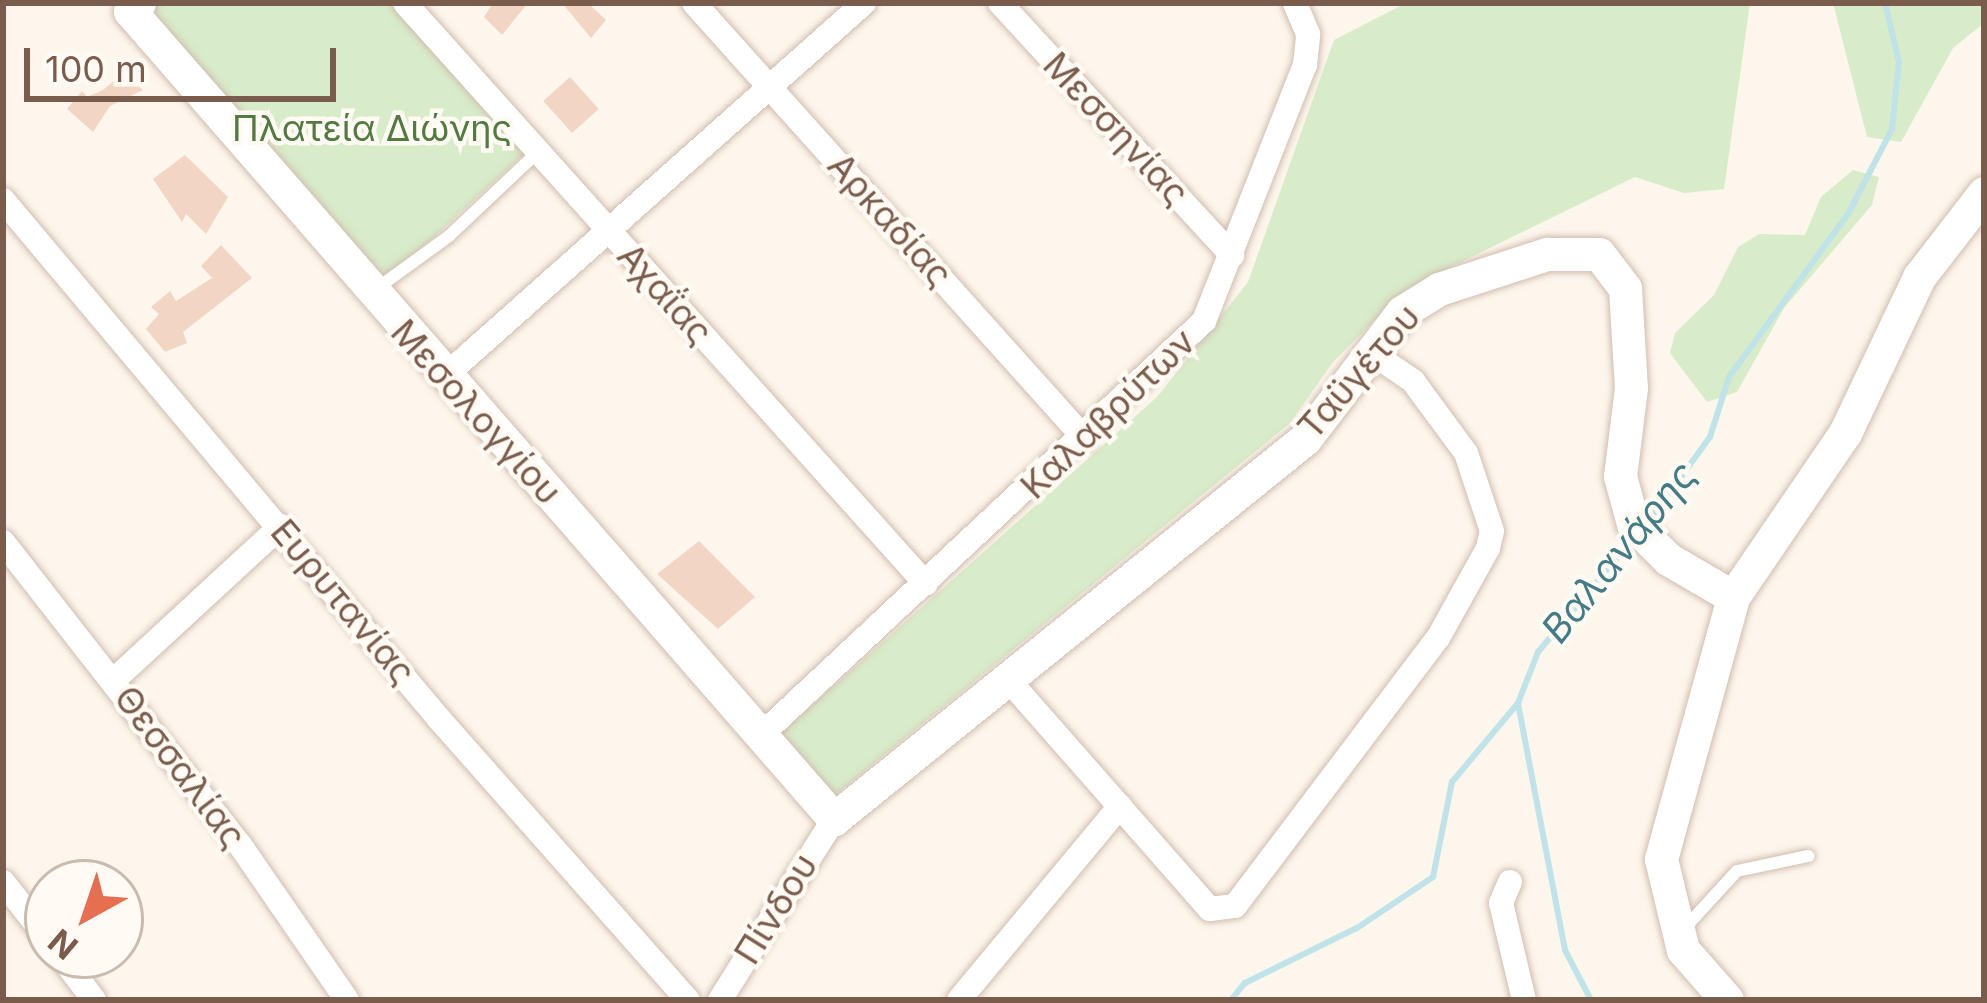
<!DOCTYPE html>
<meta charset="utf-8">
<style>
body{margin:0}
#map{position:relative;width:1987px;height:1003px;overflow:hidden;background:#fdf6ec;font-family:Inter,sans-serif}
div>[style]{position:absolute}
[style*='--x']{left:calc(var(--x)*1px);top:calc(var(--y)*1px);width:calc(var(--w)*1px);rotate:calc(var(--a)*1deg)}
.green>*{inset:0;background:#d8ecc9}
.stream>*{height:6px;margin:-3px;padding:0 3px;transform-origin:3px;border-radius:3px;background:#bfe3e8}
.building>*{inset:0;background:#f3d5c3;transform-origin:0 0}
.roads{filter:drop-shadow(0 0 3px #d1beb0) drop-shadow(0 0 3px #d1beb0)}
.lane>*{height:12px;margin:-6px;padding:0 6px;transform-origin:6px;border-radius:6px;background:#fff}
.street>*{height:24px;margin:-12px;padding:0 12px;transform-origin:12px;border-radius:12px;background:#fff}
.secondary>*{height:33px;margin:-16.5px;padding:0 16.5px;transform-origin:16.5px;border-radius:16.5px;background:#fff}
span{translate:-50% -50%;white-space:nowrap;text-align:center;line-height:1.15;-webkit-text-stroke:9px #fffaf3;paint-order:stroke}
.park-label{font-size:36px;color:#537a41}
.street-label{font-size:36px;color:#7a5c4d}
.water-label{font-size:39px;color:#437c86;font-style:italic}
.frame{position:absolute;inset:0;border:6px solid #7a5c4d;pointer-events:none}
.north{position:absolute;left:24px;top:859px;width:120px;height:120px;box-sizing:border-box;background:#fffaf3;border:3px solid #cabbb1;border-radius:50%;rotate:220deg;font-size:33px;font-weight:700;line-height:48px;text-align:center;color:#7a5c4d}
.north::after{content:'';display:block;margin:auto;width:42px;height:54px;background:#e76f51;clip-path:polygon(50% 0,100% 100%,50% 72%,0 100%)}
.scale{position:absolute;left:24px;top:48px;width:312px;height:54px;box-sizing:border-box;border:6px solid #7a5c4d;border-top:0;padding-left:15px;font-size:36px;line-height:42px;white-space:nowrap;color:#7a5c4d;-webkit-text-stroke:9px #fffaf3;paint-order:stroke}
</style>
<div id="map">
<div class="green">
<div style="clip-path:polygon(155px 3px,389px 3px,524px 154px,380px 287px,146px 12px)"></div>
<div style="clip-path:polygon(1406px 3px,1750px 3px,1724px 189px,1684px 193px,1635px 177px,1453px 266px,1386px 309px,1333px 362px,1290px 423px,835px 795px,778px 736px,1158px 396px,1248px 282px,1334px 40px)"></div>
<div style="clip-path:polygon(1833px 3px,1984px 3px,1984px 23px,1953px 48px,1901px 142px,1867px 137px)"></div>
<div style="clip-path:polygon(1853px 170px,1879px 177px,1872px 205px,1784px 308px,1737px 392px,1707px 402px,1670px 353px,1675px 333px,1714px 295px,1738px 247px,1759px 234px,1805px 235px,1821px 197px)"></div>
</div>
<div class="stream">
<div style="--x:1647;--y:524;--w:107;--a:-54.1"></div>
<div style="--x:1710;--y:437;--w:63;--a:-72.4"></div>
<div style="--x:1729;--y:377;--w:202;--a:-53.9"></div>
<div style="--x:1848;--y:214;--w:96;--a:-62.6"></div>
<div style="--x:1892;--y:129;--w:67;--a:-84"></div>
<div style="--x:1899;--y:62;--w:61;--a:-103.3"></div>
<div style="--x:1231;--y:1000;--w:22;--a:-51"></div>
<div style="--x:1245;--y:983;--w:125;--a:-26.2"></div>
<div style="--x:1357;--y:928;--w:92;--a:-33.9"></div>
<div style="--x:1433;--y:877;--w:97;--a:-78.7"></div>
<div style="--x:1452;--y:782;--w:103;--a:-50.1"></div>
<div style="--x:1591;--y:1000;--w:56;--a:-117.5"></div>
<div style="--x:1565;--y:950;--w:251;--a:-100.8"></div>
<div style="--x:1518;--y:703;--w:55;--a:-68.6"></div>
<div style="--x:1538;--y:652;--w:149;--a:-49.9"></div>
</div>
<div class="building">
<div style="clip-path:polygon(493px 3px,528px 3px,502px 35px,484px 17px)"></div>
<div style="clip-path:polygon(562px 3px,588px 3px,606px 20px,591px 38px)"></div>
<div style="clip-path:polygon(123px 73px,143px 90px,110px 106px,93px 132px,67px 109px,82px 91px,87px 97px,103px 90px)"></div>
<div style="left:570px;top:77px;width:43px;height:36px;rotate:48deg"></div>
<div style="clip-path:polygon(185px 155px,228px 197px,206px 234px,186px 214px,182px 222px,153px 179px)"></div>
<div style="clip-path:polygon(221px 245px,252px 278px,183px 332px,187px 343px,165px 352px,146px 329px,159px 314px,151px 307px,170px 291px,176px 301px,212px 278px,201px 266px)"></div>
<div style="clip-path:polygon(699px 541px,755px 597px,718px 629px,657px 574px)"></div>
</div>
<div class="roads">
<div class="lane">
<div style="--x:376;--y:289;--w:90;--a:-36"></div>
<div style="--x:449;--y:236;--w:124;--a:-43.4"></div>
<div style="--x:1682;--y:931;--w:81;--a:-47.5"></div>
<div style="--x:1737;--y:871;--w:73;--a:-11.9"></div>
</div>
<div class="street">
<div style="--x:405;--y:3;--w:780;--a:48.12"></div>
<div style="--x:694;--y:3;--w:586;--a:48.11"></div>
<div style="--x:1000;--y:3;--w:343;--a:47.4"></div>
<div style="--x:3;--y:200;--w:679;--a:49.96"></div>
<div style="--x:440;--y:720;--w:374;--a:48.5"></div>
<div style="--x:446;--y:375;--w:560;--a:-41.67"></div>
<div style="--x:3;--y:542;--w:385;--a:52"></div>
<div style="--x:240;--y:845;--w:188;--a:55.4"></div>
<div style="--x:1005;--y:676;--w:310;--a:48.7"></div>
<div style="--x:1210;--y:909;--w:25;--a:-7"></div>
<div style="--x:1235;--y:906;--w:336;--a:-52.9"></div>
<div style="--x:1438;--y:638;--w:103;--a:-60.9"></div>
<div style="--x:1488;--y:548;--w:17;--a:-77"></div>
<div style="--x:1492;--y:531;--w:82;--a:-108.4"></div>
<div style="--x:1466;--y:453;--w:89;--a:-126.4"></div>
<div style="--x:1413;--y:381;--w:53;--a:-145.7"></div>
<div style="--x:114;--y:680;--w:227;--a:-42.7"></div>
<div style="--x:760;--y:736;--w:608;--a:-43.07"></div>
<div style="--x:1204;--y:321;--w:275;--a:-68.5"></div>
<div style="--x:1305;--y:65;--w:31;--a:-84"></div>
<div style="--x:1308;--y:34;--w:34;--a:-113"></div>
<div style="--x:3;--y:882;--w:73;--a:51.7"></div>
<div style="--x:1510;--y:882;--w:23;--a:113"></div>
<div style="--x:1501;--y:903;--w:100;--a:76.7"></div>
<div style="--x:60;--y:955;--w:56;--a:52.9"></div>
<div style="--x:720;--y:1000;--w:214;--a:-57.8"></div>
<div style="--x:959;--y:1000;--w:252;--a:-50.3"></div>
</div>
<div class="secondary">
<div style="--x:139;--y:3;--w:12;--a:138"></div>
<div style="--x:130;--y:11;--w:1072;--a:48.93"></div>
<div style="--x:834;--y:819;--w:605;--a:-38.9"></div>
<div style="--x:1305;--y:439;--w:160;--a:-52.6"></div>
<div style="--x:1402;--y:312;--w:44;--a:-31.9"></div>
<div style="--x:1439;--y:289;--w:114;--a:-18"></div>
<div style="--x:1547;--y:254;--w:52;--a:0"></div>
<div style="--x:1599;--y:254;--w:43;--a:52.6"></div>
<div style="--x:1625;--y:288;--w:100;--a:86.6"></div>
<div style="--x:1631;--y:388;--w:89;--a:97.1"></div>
<div style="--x:1620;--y:476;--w:50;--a:74.8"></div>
<div style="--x:1633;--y:524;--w:49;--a:45"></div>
<div style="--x:1668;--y:559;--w:75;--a:30.3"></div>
<div style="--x:1727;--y:1000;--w:67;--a:-131.3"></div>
<div style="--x:1683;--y:950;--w:94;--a:-103.6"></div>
<div style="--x:1661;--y:859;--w:272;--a:-74.6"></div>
<div style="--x:1733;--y:597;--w:199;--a:-55.7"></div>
<div style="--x:1845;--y:433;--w:173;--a:-64.6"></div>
<div style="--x:1919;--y:277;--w:106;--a:-52.3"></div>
</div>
</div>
<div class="park-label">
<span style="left:372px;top:129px">Πλατεία Διώνης</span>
</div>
<div class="street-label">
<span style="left:1116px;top:129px;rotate:47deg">Μεσσηνίας</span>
<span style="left:890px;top:220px;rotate:48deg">Αρκαδίας</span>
<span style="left:665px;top:294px;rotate:48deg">Αχαΐας</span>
<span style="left:1359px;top:372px;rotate:-49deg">Ταϋγέτου</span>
<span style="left:476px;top:412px;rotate:48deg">Μεσολογγίου</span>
<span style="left:1108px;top:414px;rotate:-44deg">Καλαβρύτων</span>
<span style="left:343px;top:602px;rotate:50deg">Ευρυτανίας</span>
<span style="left:180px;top:767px;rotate:53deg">Θεσσαλίας</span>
<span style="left:776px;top:909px;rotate:-58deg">Πίνδου</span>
</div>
<div class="water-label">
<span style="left:1619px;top:552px;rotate:-51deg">Βαλανάρης</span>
</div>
<div class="frame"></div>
<div class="north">N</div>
<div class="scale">100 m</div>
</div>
